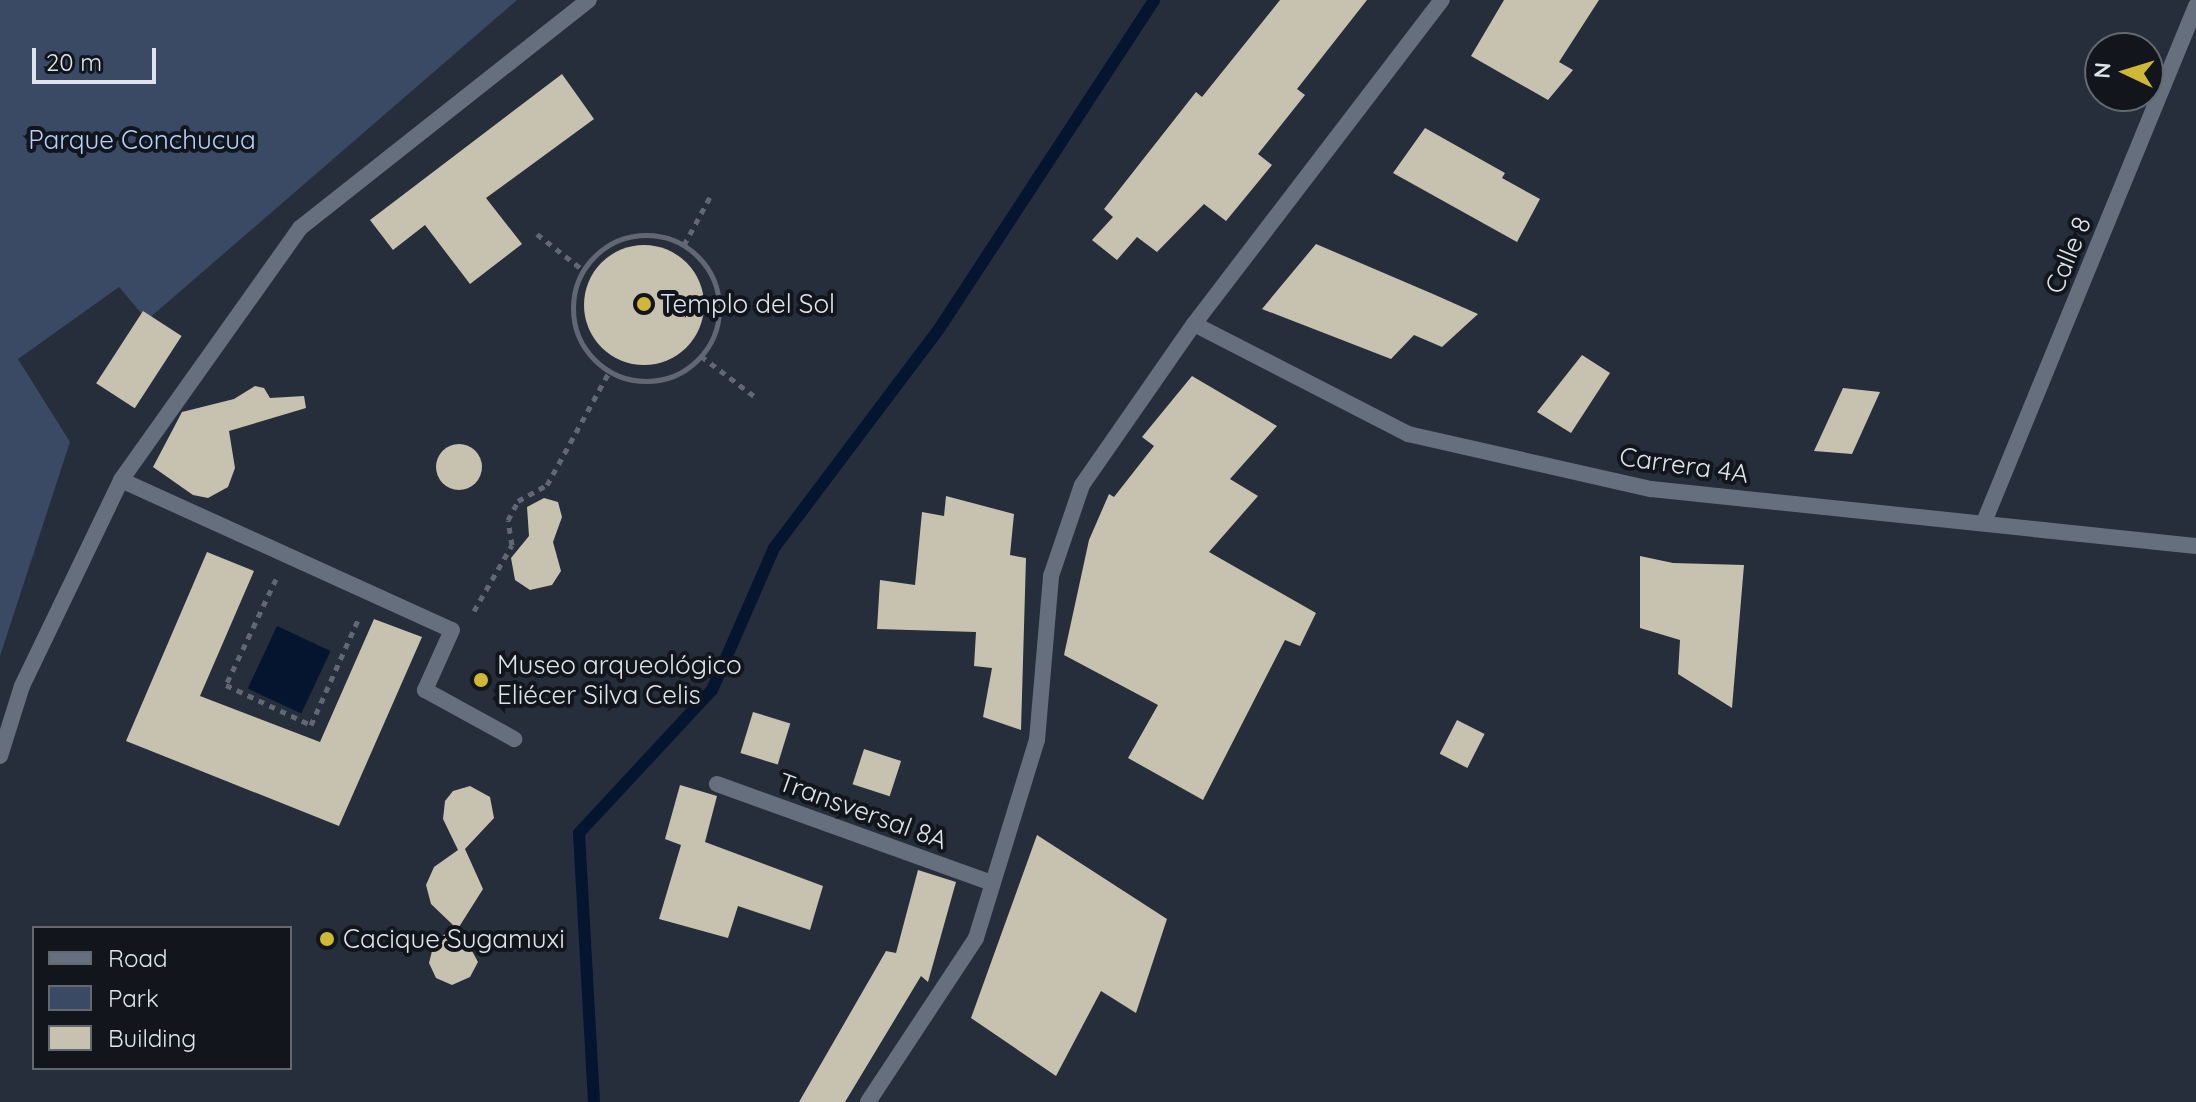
<!DOCTYPE html>
<meta charset="utf-8">
<style>
body{margin:0}
#map{position:relative;width:2196px;height:1102px;overflow:hidden;background:#262e3b;font-family:Quicksand,sans-serif}
div>[style]{position:absolute}
[style*='--x']{left:calc(var(--x)*1px);top:calc(var(--y)*1px);width:calc(var(--w)*1px);rotate:calc(var(--a)*1deg)}
.green>*{inset:0;background:#3a4a64}
.water>*{inset:0;background:#05142f;transform-origin:0 0}
.stream>*{height:12px;margin:-6px;padding:0 6px;transform-origin:6px;border-radius:6px;background:#05142f}
.building>*{inset:0;background:#c6c2af;transform-origin:0 0}
.round{border-radius:50%}
.path>*{height:5px;margin-top:-2.5px;transform-origin:0;background:repeating-linear-gradient(90deg,#616874 0 6px,transparent 0 12px)}
.path>.ring{margin:-2.5px;padding:0;box-sizing:content-box;background:none;border:5px solid #616874;border-radius:50%}
.lane>*{height:16px;margin:-8px;padding:0 8px;transform-origin:8px;border-radius:8px;background:#666f7e}
.street>*{height:16px;margin:-8px;padding:0 8px;transform-origin:8px;border-radius:8px;background:#666f7e}
.dots>*{width:22px;height:22px;translate:-50% -50%;box-sizing:border-box;border:4px solid #12161c;border-radius:50%}
span{translate:-50% -50%;white-space:nowrap;text-align:center;line-height:1.15;-webkit-text-stroke:8px #12161c;paint-order:stroke}
.park-label{font-size:26px;color:#b4d0fe}
.street-label{font-size:26px;color:#dee3ec}
.poi-label{font-size:26px;color:#dee3ec}
.left{translate:0 -50%;text-align:left}
.legend{position:absolute;left:32px;top:926px;width:260px;height:144px;box-sizing:border-box;background:#12161c;border:2px solid #64686f;margin:0;padding:10px 14px;list-style:none;font-size:24px;color:#dee3ec}
.legend li{display:flex;align-items:center;gap:16px;height:40px}
.legend b{width:40px;border:2px solid #64686f}
.north{position:absolute;left:2084px;top:32px;width:80px;height:80px;box-sizing:border-box;background:#12161c;border:2px solid #64686f;border-radius:50%;rotate:274deg;font-size:22px;font-weight:700;line-height:32px;text-align:center;color:#dee3ec}
.north::after{content:'';display:block;margin:auto;width:28px;height:36px;background:#d0b837;clip-path:polygon(50% 0,100% 100%,50% 72%,0 100%)}
.scale{position:absolute;left:32px;top:48px;width:124px;height:36px;box-sizing:border-box;border:4px solid #dee3ec;border-top:0;padding-left:10px;font-size:24px;line-height:28px;white-space:nowrap;color:#dee3ec;-webkit-text-stroke:6px #12161c;paint-order:stroke}
</style>
<div id="map">
<div class="green">
<div style="clip-path:polygon(0 0,517px 0,147px 320px,119px 287px,18px 359px,70px 442px,0 656px)"></div>
</div>
<div class="water">
<div style="left:277px;top:626px;width:59px;height:69px;rotate:25deg"></div>
</div>
<div class="stream">
<div style="--x:594;--y:1102;--w:269;--a:-93.2"></div>
<div style="--x:579;--y:833;--w:195;--a:-47.1"></div>
<div style="--x:712;--y:690;--w:155;--a:-66.4"></div>
<div style="--x:774;--y:548;--w:274;--a:-53"></div>
<div style="--x:939;--y:329;--w:393;--a:-56.8"></div>
</div>
<div class="building">
<div style="clip-path:polygon(1280px 0,1367px 0,1297px 89px,1305px 95px,1258px 154px,1272px 165px,1226px 221px,1204px 204px,1157px 252px,1137px 237px,1117px 260px,1092px 240px,1113px 217px,1104px 209px,1196px 92px,1202px 97px)"></div>
<div style="clip-path:polygon(1504px 0,1599px 0,1559px 62px,1573px 70px,1548px 100px,1471px 56px)"></div>
<div style="clip-path:polygon(562px 74px,594px 119px,486px 198px,522px 244px,470px 284px,425px 225px,393px 250px,370px 220px)"></div>
<div style="clip-path:polygon(1425px 128px,1505px 173px,1502px 178px,1540px 199px,1517px 242px,1393px 173px)"></div>
<div style="clip-path:polygon(1316px 244px,1433px 294px,1478px 314px,1442px 347px,1414px 335px,1391px 359px,1262px 309px)"></div>
<div class="round" style="left:584px;top:245px;width:120px;height:120px"></div>
<div style="left:143px;top:311px;width:46px;height:86px;rotate:33deg"></div>
<div style="clip-path:polygon(1582px 355px,1610px 373px,1571px 433px,1537px 412px)"></div>
<div style="clip-path:polygon(1192px 376px,1277px 426px,1230px 479px,1258px 496px,1209px 552px,1316px 613px,1300px 646px,1285px 640px,1203px 800px,1128px 758px,1158px 705px,1064px 655px,1089px 540px,1109px 494px,1114px 497px,1154px 446px,1142px 437px)"></div>
<div style="clip-path:polygon(255px 386px,264px 388px,270px 398px,304px 396px,306px 408px,229px 431px,235px 468px,228px 487px,208px 498px,193px 495px,153px 467px,182px 412px,234px 399px)"></div>
<div style="clip-path:polygon(1843px 388px,1880px 392px,1852px 454px,1814px 451px)"></div>
<div class="round" style="left:436px;top:444px;width:46px;height:46px"></div>
<div style="clip-path:polygon(946px 496px,1014px 514px,1010px 555px,1026px 558px,1021px 730px,983px 717px,992px 668px,974px 666px,976px 632px,877px 629px,880px 580px,915px 585px,922px 512px,944px 516px)"></div>
<div style="clip-path:polygon(544px 498px,558px 502px,562px 517px,553px 542px,561px 571px,552px 585px,530px 590px,515px 580px,511px 558px,529px 536px,527px 507px)"></div>
<div style="clip-path:polygon(207px 552px,254px 571px,200px 696px,320px 742px,374px 619px,422px 637px,339px 826px,126px 741px)"></div>
<div style="clip-path:polygon(1640px 556px,1673px 563px,1744px 565px,1732px 708px,1678px 674px,1680px 640px,1640px 628px)"></div>
<div style="left:753px;top:712px;width:39px;height:43px;rotate:17deg"></div>
<div style="left:1457px;top:720px;width:31px;height:38px;rotate:27deg"></div>
<div style="left:864px;top:749px;width:39px;height:37px;rotate:18deg"></div>
<div style="clip-path:polygon(680px 785px,717px 796px,705px 842px,823px 886px,810px 930px,738px 906px,728px 938px,659px 919px,681px 845px,665px 839px)"></div>
<div style="clip-path:polygon(470px 786px,490px 797px,494px 818px,465px 849px,483px 889px,459px 927px,478px 962px,470px 977px,452px 985px,436px 978px,429px 963px,433px 947px,453px 925px,431px 904px,426px 885px,434px 867px,458px 850px,443px 819px,445px 801px,453px 791px)"></div>
<div style="clip-path:polygon(1037px 835px,1167px 919px,1136px 1013px,1101px 991px,1056px 1076px,971px 1018px)"></div>
<div style="clip-path:polygon(918px 870px,956px 882px,928px 982px,921px 976px,845px 1102px,799px 1102px,886px 951px,896px 953px)"></div>
</div>
<div class="path">
<div style="--x:537;--y:234;--w:58;--a:38"></div>
<div class="ring" style="left:573px;top:235px;width:141px;height:141px"></div>
<div style="--x:684;--y:245;--w:57;--a:-61.6"></div>
<div style="--x:701;--y:356;--w:66;--a:37"></div>
<div style="--x:276;--y:579;--w:117;--a:115.3"></div>
<div style="--x:226;--y:685;--w:94;--a:25.2"></div>
<div style="--x:311;--y:725;--w:115;--a:-65.9"></div>
<div style="--x:474;--y:611;--w:76;--a:-60.1"></div>
<div style="--x:512;--y:545;--w:25;--a:-99"></div>
<div style="--x:508;--y:520;--w:21;--a:-62"></div>
<div style="--x:518;--y:501;--w:33;--a:-29"></div>
<div style="--x:547;--y:485;--w:129;--a:-61.2"></div>
</div>
<div class="lane">
<div style="--x:121;--y:480;--w:363;--a:24.4"></div>
<div style="--x:452;--y:630;--w:66;--a:114.2"></div>
<div style="--x:425;--y:690;--w:102;--a:28.8"></div>
</div>
<div class="street">
<div style="--x:1194;--y:324;--w:241;--a:27.2"></div>
<div style="--x:1408;--y:434;--w:249;--a:12.8"></div>
<div style="--x:1651;--y:489;--w:548;--a:5.97"></div>
<div style="--x:1984;--y:522;--w:558;--a:-67.66"></div>
<div style="--x:0;--y:756;--w:73;--a:-72.6"></div>
<div style="--x:22;--y:686;--w:229;--a:-64.3"></div>
<div style="--x:121;--y:480;--w:309;--a:-54.6"></div>
<div style="--x:300;--y:228;--w:368;--a:-38.3"></div>
<div style="--x:717;--y:784;--w:292;--a:19.8"></div>
<div style="--x:868;--y:1102;--w:196;--a:-56.6"></div>
<div style="--x:976;--y:938;--w:207;--a:-72.9"></div>
<div style="--x:1037;--y:740;--w:165;--a:-85.1"></div>
<div style="--x:1051;--y:576;--w:96;--a:-71.2"></div>
<div style="--x:1082;--y:485;--w:196;--a:-55.2"></div>
<div style="--x:1194;--y:324;--w:408;--a:-52.6"></div>
</div>
<div class="dots">
<div style="left:644px;top:304px;background:#d0b837"></div>
<div style="left:481px;top:680px;background:#d0b837"></div>
<div style="left:327px;top:939px;background:#d0b837"></div>
</div>
<div class="park-label">
<span style="left:142px;top:140px">Parque Conchucua</span>
</div>
<div class="street-label">
<span style="left:2068px;top:255px;rotate:-68deg">Calle 8</span>
<span style="left:1684px;top:465px;rotate:8deg">Carrera 4A</span>
<span style="left:863px;top:811px;rotate:20deg">Transversal 8A</span>
</div>
<div class="poi-label">
<span class="left" style="left:660px;top:304px">Templo del Sol</span>
<span class="left" style="left:497px;top:680px">Museo arqueológico<br>Eliécer Silva Celis</span>
<span class="left" style="left:343px;top:939px">Cacique Sugamuxi</span>
</div>
<ul class="legend">
<li><b style="height:10px;background:#666f7e"></b>Road</li>
<li><b style="height:22px;background:#3a4a64"></b>Park</li>
<li><b style="height:22px;background:#c6c2af"></b>Building</li>
</ul>
<div class="north">N</div>
<div class="scale">20 m</div>
</div>
